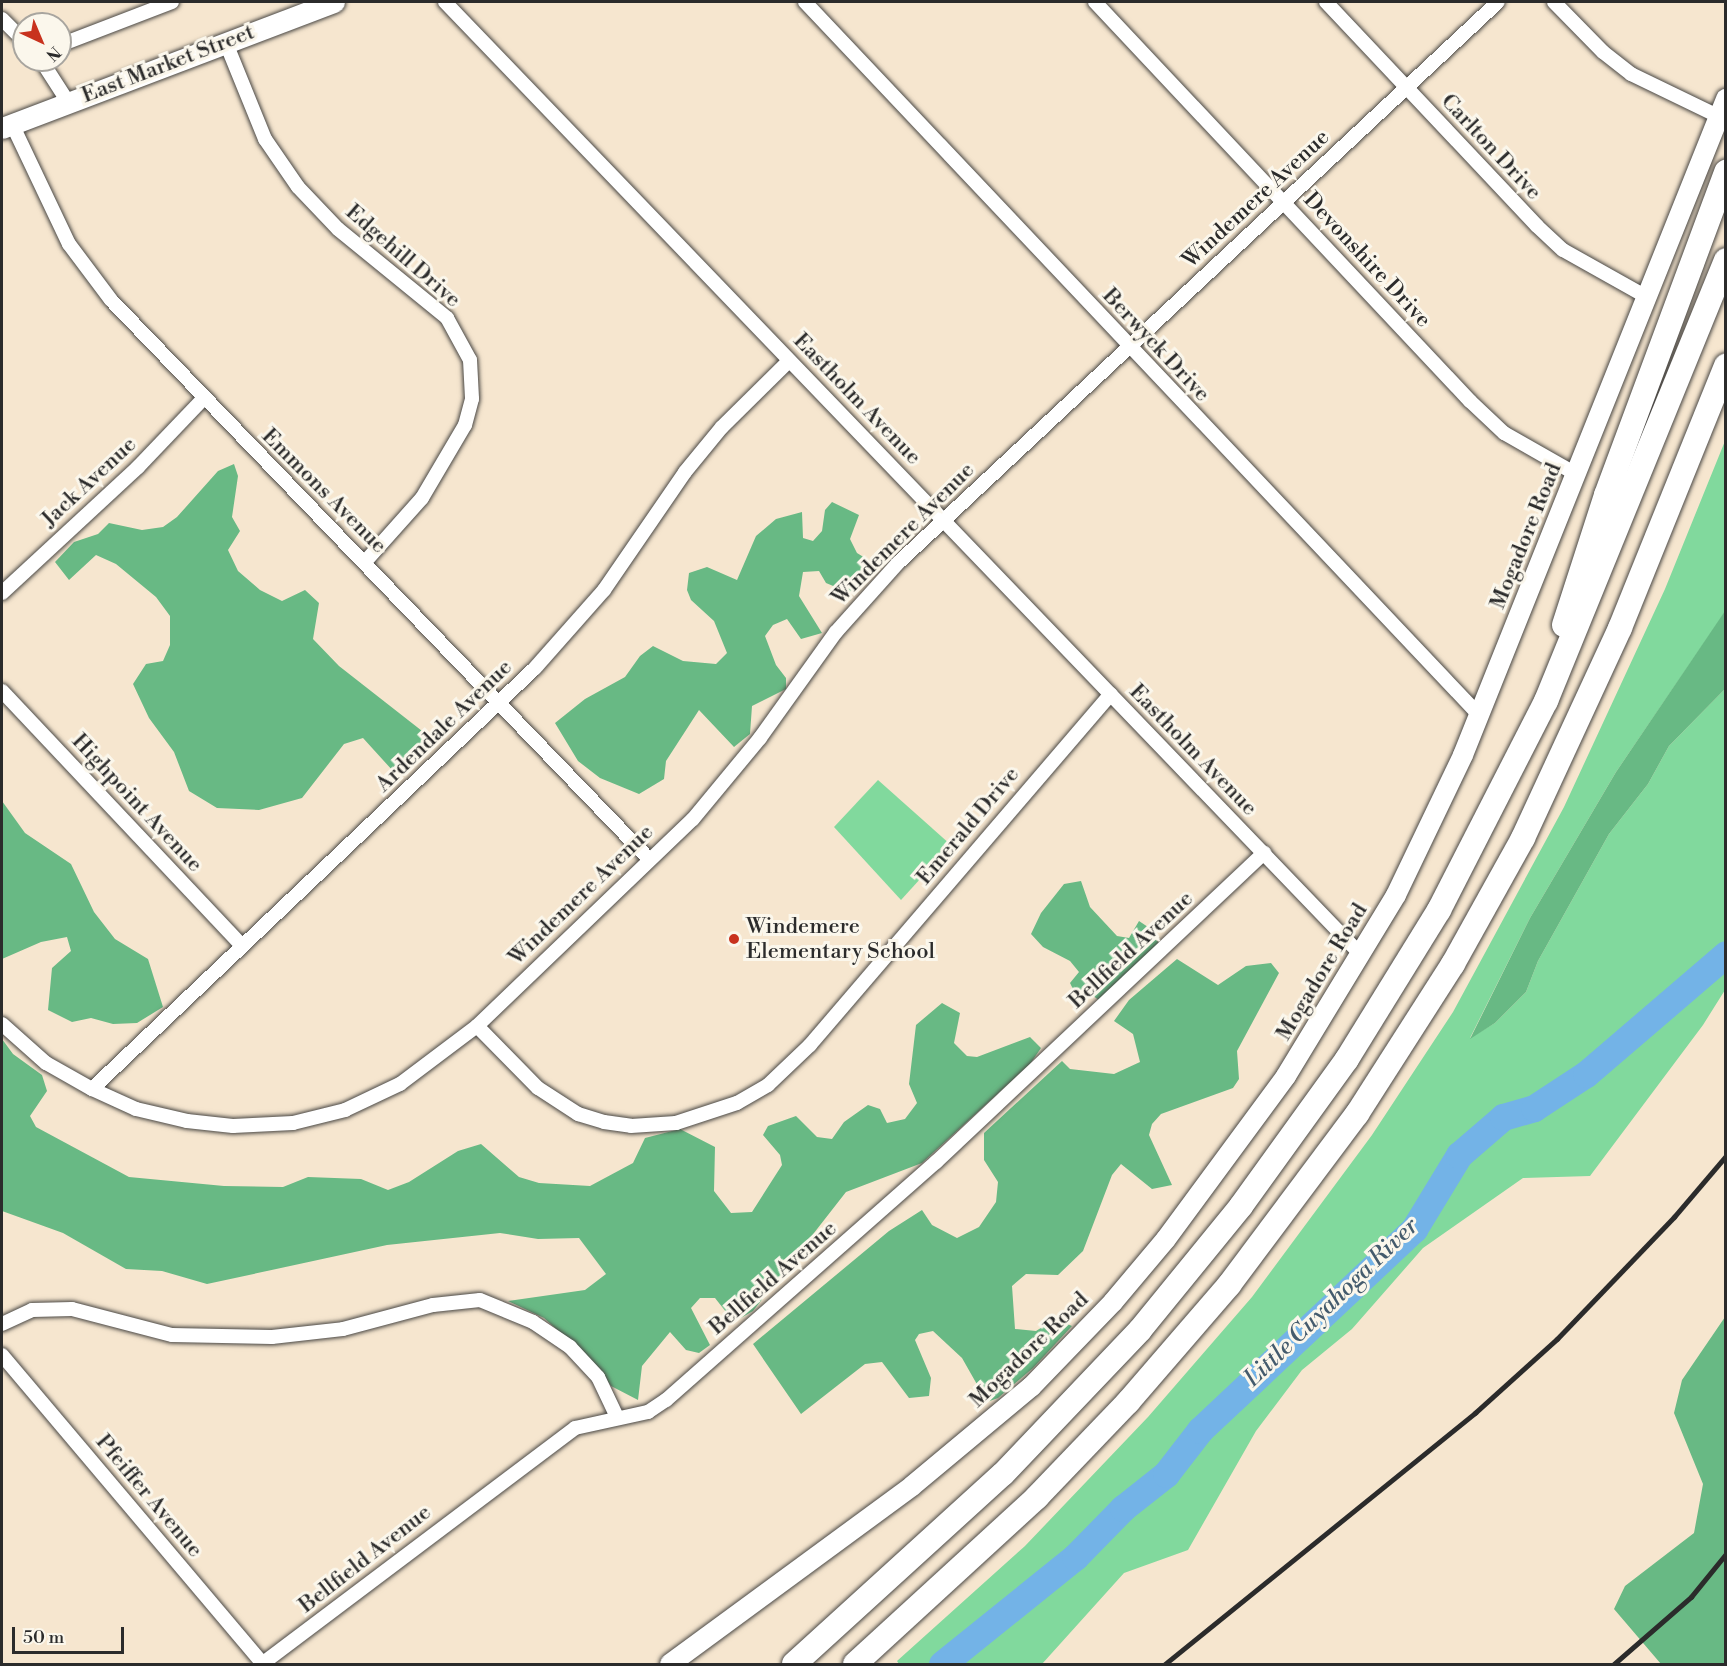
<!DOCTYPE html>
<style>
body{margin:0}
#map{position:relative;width:1727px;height:1666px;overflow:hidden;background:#f6e6cf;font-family:"Libre Bodoni",serif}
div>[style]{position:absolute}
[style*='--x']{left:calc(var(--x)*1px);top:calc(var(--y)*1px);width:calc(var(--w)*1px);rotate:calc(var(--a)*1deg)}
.green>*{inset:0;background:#81d99d}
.forest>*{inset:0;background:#68b984}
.river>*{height:27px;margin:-13.5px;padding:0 13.5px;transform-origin:13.5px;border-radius:13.5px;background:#73b3e7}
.roads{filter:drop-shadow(0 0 2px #494744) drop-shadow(0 0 2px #494744)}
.street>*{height:14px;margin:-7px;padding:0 7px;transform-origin:7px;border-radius:7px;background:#fff}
.secondary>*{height:20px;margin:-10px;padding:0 10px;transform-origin:10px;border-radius:10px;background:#fff}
.primary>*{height:21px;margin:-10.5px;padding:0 10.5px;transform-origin:10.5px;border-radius:10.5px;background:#fff}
.highway>*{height:24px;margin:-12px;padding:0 12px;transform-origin:12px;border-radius:12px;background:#fff}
.rail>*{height:4.5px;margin:-2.25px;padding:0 2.25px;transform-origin:2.25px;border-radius:2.25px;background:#2b2b2b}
.dots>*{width:16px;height:16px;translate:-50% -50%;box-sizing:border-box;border:3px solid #fbf7ec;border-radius:50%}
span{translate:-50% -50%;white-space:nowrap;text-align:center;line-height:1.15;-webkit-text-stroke:6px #fbf7ec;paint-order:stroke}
.street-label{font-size:22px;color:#2b2b2b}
.poi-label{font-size:22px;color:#2b2b2b}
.left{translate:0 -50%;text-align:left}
.water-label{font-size:24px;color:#445b6d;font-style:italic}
.frame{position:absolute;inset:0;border:3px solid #2b2b2b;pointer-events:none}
.north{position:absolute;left:12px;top:12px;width:60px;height:60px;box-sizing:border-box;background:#fbf7ec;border:2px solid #a8a59f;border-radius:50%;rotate:136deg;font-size:16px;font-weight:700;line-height:24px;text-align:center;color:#2b2b2b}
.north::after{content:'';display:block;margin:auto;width:21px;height:27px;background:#c8321e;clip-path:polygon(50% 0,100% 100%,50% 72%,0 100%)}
.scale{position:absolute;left:12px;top:1627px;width:112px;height:27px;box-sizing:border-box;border:3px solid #2b2b2b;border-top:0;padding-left:8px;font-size:18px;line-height:21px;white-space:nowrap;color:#2b2b2b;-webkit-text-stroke:4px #fbf7ec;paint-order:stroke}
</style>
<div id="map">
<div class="green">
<div style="clip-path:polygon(1725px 441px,1725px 612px,1616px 772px,1530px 918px,1470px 1038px,1495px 1023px,1526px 992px,1538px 961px,1609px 834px,1648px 784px,1669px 746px,1725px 689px,1725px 990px,1703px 1025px,1590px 1176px,1523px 1178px,1423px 1248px,1352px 1329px,1302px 1370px,1256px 1431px,1188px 1550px,1124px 1573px,1042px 1664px,899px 1664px,897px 1661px,1025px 1546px,1148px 1417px,1252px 1297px,1372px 1135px,1453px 1012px,1564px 807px,1665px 589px)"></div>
<div style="clip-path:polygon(878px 780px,951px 845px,901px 900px,834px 827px)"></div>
</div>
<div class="forest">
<div style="clip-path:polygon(234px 464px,238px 476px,232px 517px,240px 531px,228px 550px,238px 571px,260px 590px,282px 601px,305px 590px,319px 603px,313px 639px,339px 666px,431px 738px,422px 756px,409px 766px,393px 771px,363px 738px,344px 744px,302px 798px,259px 810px,217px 808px,189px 791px,174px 752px,149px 718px,133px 684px,146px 664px,163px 661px,170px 645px,170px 616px,156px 597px,116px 564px,96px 555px,69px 580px,55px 562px,74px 542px,98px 534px,109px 523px,142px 530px,163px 527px,177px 517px,218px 471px)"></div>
<div style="clip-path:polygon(832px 502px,859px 515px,850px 539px,857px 553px,870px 561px,869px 575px,850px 593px,826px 583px,819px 571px,803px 572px,799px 596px,822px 633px,801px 639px,787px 619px,773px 625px,765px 636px,776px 665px,786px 678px,786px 689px,752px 706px,750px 734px,734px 747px,699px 710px,666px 761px,664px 779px,639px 794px,600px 778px,578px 761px,555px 723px,585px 699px,625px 677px,640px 656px,653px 646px,683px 661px,716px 664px,727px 653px,714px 621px,691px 600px,687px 590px,689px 573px,707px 567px,737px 580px,756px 536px,776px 519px,802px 512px,803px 538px,813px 541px,822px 531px,825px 510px)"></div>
<div style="clip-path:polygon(1725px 611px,1725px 689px,1669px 746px,1648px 784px,1609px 834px,1538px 961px,1526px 992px,1495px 1023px,1470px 1039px,1530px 918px,1616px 772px)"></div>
<div style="clip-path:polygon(2px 801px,25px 833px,71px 864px,94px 912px,115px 939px,148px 959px,163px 1007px,137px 1023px,113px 1024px,91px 1018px,72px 1022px,48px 1010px,52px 968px,71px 951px,67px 937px,41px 942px,2px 959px)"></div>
<div style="clip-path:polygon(1081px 881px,1090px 907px,1117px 936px,1129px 938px,1139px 921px,1148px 927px,1160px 945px,1100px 1001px,1092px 995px,1075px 993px,1070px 983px,1079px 972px,1070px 961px,1043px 947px,1031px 934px,1041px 913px,1064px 884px)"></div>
<div style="clip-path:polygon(1177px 959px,1218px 985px,1246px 966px,1271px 963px,1279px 973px,1237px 1051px,1239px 1079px,1233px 1088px,1161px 1114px,1152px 1124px,1149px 1135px,1172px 1185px,1152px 1189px,1121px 1164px,1112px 1175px,1083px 1251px,1058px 1275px,1026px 1274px,1012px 1286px,1015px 1329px,1036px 1331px,1055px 1319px,1072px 1326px,1033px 1368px,998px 1398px,987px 1402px,962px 1358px,933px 1331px,919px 1334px,915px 1340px,931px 1378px,929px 1396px,909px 1398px,882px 1362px,865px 1364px,801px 1414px,753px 1344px,889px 1231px,922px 1210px,932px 1225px,957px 1238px,979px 1227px,996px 1202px,998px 1182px,984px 1160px,984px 1133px,1062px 1061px,1070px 1069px,1114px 1074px,1140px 1062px,1133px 1034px,1114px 1021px,1129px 1000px)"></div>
<div style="clip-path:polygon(942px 1003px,960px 1013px,954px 1043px,967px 1056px,977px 1057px,1030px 1037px,1041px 1048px,1030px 1064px,922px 1163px,846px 1192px,753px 1311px,734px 1322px,715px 1298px,700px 1298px,691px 1308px,710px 1345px,699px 1353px,686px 1350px,670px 1332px,642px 1366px,638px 1400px,611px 1386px,593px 1362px,544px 1318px,508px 1301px,585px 1290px,606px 1274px,579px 1238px,538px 1239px,500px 1233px,387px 1245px,207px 1284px,162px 1271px,126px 1269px,63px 1233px,2px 1211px,2px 1039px,13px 1054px,42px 1075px,47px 1091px,30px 1116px,36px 1127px,129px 1177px,224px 1186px,283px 1187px,308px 1177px,361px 1179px,388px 1190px,409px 1182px,458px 1151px,481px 1144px,519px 1177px,539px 1183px,590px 1186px,633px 1163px,645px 1138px,680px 1129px,715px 1147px,714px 1191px,731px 1213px,752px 1212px,782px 1165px,780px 1155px,763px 1135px,768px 1126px,796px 1116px,817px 1137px,832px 1139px,844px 1122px,868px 1105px,880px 1109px,887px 1123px,905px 1119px,917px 1103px,909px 1084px,916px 1025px)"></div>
<div style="clip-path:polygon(1725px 1317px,1725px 1664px,1661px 1664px,1614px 1609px,1625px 1586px,1694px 1533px,1703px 1484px,1674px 1413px,1682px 1380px)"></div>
</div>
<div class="river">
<div style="--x:942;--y:1664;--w:171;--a:-38.8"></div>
<div style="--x:1075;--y:1557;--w:69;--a:-45.6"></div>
<div style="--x:1123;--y:1508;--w:55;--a:-38.3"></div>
<div style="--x:1166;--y:1474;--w:56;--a:-52.3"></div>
<div style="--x:1200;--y:1430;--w:294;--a:-43.2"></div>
<div style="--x:1414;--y:1229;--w:87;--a:-58.7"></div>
<div style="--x:1459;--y:1155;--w:58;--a:-40.8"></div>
<div style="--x:1503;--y:1117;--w:32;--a:-16"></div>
<div style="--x:1534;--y:1108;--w:62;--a:-33.2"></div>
<div style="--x:1586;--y:1074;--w:184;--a:-40.6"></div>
</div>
<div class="roads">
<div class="street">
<div style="--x:445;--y:2;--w:1323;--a:46.13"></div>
<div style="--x:805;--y:2;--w:981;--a:46.61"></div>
<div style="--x:1095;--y:2;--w:548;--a:46.78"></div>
<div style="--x:1470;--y:401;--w:47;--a:43.3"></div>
<div style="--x:1504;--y:433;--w:83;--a:29.7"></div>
<div style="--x:1326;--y:2;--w:308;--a:46.7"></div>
<div style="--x:1537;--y:226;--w:35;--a:43"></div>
<div style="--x:1563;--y:250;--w:94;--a:29.3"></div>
<div style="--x:1554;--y:2;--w:70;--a:45.6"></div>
<div style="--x:1603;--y:52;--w:36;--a:38"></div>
<div style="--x:1631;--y:74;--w:97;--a:25.8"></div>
<div style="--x:2;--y:19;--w:31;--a:45"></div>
<div style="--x:226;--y:43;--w:104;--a:67.9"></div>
<div style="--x:265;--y:139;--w:58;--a:55.5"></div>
<div style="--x:298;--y:187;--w:58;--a:46.4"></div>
<div style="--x:338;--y:229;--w:141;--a:39.2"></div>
<div style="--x:447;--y:318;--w:48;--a:61.3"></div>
<div style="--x:470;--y:360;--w:39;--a:87"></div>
<div style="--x:472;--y:399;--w:27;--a:105"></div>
<div style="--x:465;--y:425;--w:85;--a:120.5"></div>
<div style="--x:422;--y:498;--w:86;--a:131.7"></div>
<div style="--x:60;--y:45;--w:120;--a:-21"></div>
<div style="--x:41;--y:60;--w:50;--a:57.3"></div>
<div style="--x:12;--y:124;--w:133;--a:64.6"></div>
<div style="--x:69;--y:244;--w:70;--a:53.1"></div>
<div style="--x:111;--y:300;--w:774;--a:46.1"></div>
<div style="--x:2;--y:593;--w:185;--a:-42.8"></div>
<div style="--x:138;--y:467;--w:94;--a:-46.3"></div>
<div style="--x:2;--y:691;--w:349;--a:46.7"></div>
<div style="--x:2;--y:1024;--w:59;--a:41.6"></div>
<div style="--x:46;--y:1063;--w:53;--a:29.5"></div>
<div style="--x:92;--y:1089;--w:48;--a:24.4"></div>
<div style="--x:136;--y:1109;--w:52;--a:13.2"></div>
<div style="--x:187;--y:1121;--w:46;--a:6.2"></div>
<div style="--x:233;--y:1126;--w:60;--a:-2.9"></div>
<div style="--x:293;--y:1123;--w:54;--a:-14"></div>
<div style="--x:345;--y:1110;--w:61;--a:-25.3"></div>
<div style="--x:400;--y:1084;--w:96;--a:-37"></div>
<div style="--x:477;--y:1026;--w:299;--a:-43.8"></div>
<div style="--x:693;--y:819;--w:105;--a:-50.4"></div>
<div style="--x:760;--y:738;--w:130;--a:-54.4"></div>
<div style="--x:836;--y:632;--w:93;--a:-48.1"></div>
<div style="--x:898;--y:563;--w:821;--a:-43.08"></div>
<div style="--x:477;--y:1026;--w:87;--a:45.5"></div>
<div style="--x:538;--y:1088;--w:48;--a:33"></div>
<div style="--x:578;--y:1114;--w:27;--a:17"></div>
<div style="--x:604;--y:1122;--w:27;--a:8"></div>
<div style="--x:631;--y:1126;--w:45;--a:-3.8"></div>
<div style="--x:676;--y:1123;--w:64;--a:-18.2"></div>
<div style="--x:737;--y:1103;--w:36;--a:-30"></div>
<div style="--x:768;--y:1085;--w:58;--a:-43.6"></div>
<div style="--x:810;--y:1045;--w:462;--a:-49.4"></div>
<div style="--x:92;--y:1089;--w:611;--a:-43.54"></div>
<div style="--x:535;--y:668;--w:104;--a:-48.5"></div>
<div style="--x:604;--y:590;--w:143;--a:-55.5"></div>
<div style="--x:685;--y:472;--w:58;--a:-50.6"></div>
<div style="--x:722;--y:427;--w:94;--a:-44.6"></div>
<div style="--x:2;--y:1324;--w:33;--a:-25"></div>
<div style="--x:32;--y:1310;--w:40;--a:-1.4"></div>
<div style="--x:72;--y:1309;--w:103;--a:14.6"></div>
<div style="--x:172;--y:1335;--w:100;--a:1.1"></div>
<div style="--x:272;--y:1337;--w:71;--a:-6.4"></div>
<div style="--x:343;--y:1329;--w:93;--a:-14.9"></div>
<div style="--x:433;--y:1305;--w:47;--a:-6.1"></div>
<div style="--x:480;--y:1300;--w:57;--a:22.5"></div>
<div style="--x:533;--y:1322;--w:45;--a:34"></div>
<div style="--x:570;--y:1347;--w:41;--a:47"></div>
<div style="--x:598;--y:1377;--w:44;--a:64.6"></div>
<div style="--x:2;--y:1355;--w:404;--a:49.8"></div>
<div style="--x:262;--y:1664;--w:392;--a:-37"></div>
<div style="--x:575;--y:1428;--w:75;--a:-12.4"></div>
<div style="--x:648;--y:1412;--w:22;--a:-34"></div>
<div style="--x:666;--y:1400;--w:360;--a:-41.4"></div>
<div style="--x:936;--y:1162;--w:451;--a:-43.3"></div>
</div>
<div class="secondary">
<div style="--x:670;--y:1664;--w:300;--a:-36.3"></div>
<div style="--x:912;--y:1486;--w:155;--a:-39.8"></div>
<div style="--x:1031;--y:1387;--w:118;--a:-46"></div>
<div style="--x:1113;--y:1302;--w:82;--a:-49.9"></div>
<div style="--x:1166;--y:1239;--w:202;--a:-53.6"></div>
<div style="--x:1286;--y:1076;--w:212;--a:-58.7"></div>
<div style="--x:1396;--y:895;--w:155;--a:-64.4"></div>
<div style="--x:1463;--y:755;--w:707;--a:-68.15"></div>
</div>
<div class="primary">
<div style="--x:2;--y:128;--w:355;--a:-20.8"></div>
</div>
<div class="highway">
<div style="--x:1564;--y:625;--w:137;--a:-72.1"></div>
<div style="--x:1606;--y:495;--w:345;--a:-69.6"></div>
<div style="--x:794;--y:1664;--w:282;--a:-42.3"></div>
<div style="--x:1003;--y:1474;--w:199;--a:-46.4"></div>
<div style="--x:1140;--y:1330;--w:160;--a:-50.8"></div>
<div style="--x:1241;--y:1206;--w:181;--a:-54.2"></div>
<div style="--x:1347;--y:1059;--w:175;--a:-58.3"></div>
<div style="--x:1439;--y:910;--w:235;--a:-62.9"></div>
<div style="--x:1546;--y:701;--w:476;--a:-67.8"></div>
<div style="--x:855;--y:1664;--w:247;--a:-42.5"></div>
<div style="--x:1037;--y:1497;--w:132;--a:-46.2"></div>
<div style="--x:1128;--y:1402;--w:155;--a:-49.2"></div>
<div style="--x:1229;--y:1285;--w:214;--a:-53.2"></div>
<div style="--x:1357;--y:1114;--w:178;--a:-57.4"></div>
<div style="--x:1453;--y:964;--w:144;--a:-60.9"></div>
<div style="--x:1523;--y:838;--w:231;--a:-65.2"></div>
<div style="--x:1620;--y:628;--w:283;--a:-68"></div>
</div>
</div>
<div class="rail">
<div style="--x:1165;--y:1664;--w:399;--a:-39"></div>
<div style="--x:1475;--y:1413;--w:110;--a:-42.1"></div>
<div style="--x:1557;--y:1339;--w:169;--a:-46.2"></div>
<div style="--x:1674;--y:1217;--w:80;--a:-49.6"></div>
<div style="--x:1614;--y:1664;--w:102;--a:-41"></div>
<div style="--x:1691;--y:1597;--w:55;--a:-50.9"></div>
</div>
<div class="dots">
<div style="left:734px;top:939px;background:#c8321e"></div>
</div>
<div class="street-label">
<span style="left:168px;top:64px;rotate:-21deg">East Market Street</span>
<span style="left:1491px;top:147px;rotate:47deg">Carlton Drive</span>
<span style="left:1256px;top:199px;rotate:-43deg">Windemere Avenue</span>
<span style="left:403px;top:256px;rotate:41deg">Edgehill Drive</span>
<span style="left:1367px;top:260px;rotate:47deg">Devonshire Drive</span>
<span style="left:1156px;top:345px;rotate:47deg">Berwyck Drive</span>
<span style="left:857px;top:399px;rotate:46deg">Eastholm Avenue</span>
<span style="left:89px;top:482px;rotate:-43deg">Jack Avenue</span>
<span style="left:324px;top:491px;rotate:45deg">Emmons Avenue</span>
<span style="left:903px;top:534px;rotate:-45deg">Windemere Avenue</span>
<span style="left:1526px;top:536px;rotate:-68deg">Mogadore Road</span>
<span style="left:444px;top:726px;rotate:-44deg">Ardendale Avenue</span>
<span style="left:1193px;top:750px;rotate:46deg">Eastholm Avenue</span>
<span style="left:137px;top:803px;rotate:47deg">Highpoint Avenue</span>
<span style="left:968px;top:826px;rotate:-50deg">Emerald Drive</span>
<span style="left:581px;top:895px;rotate:-44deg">Windemere Avenue</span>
<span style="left:1131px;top:950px;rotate:-43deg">Bellfield Avenue</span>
<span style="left:1322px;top:972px;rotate:-59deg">Mogadore Road</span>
<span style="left:773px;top:1278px;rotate:-41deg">Bellfield Avenue</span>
<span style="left:1029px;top:1350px;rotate:-44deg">Mogadore Road</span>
<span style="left:149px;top:1496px;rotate:50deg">Pfeiffer Avenue</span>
<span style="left:365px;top:1559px;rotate:-38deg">Bellfield Avenue</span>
</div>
<div class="poi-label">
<span class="left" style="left:746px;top:939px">Windemere<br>Elementary School</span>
</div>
<div class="water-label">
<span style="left:1332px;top:1303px;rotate:-44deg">Little Cuyahoga River</span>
</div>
<div class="frame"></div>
<div class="north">N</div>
<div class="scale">50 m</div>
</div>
